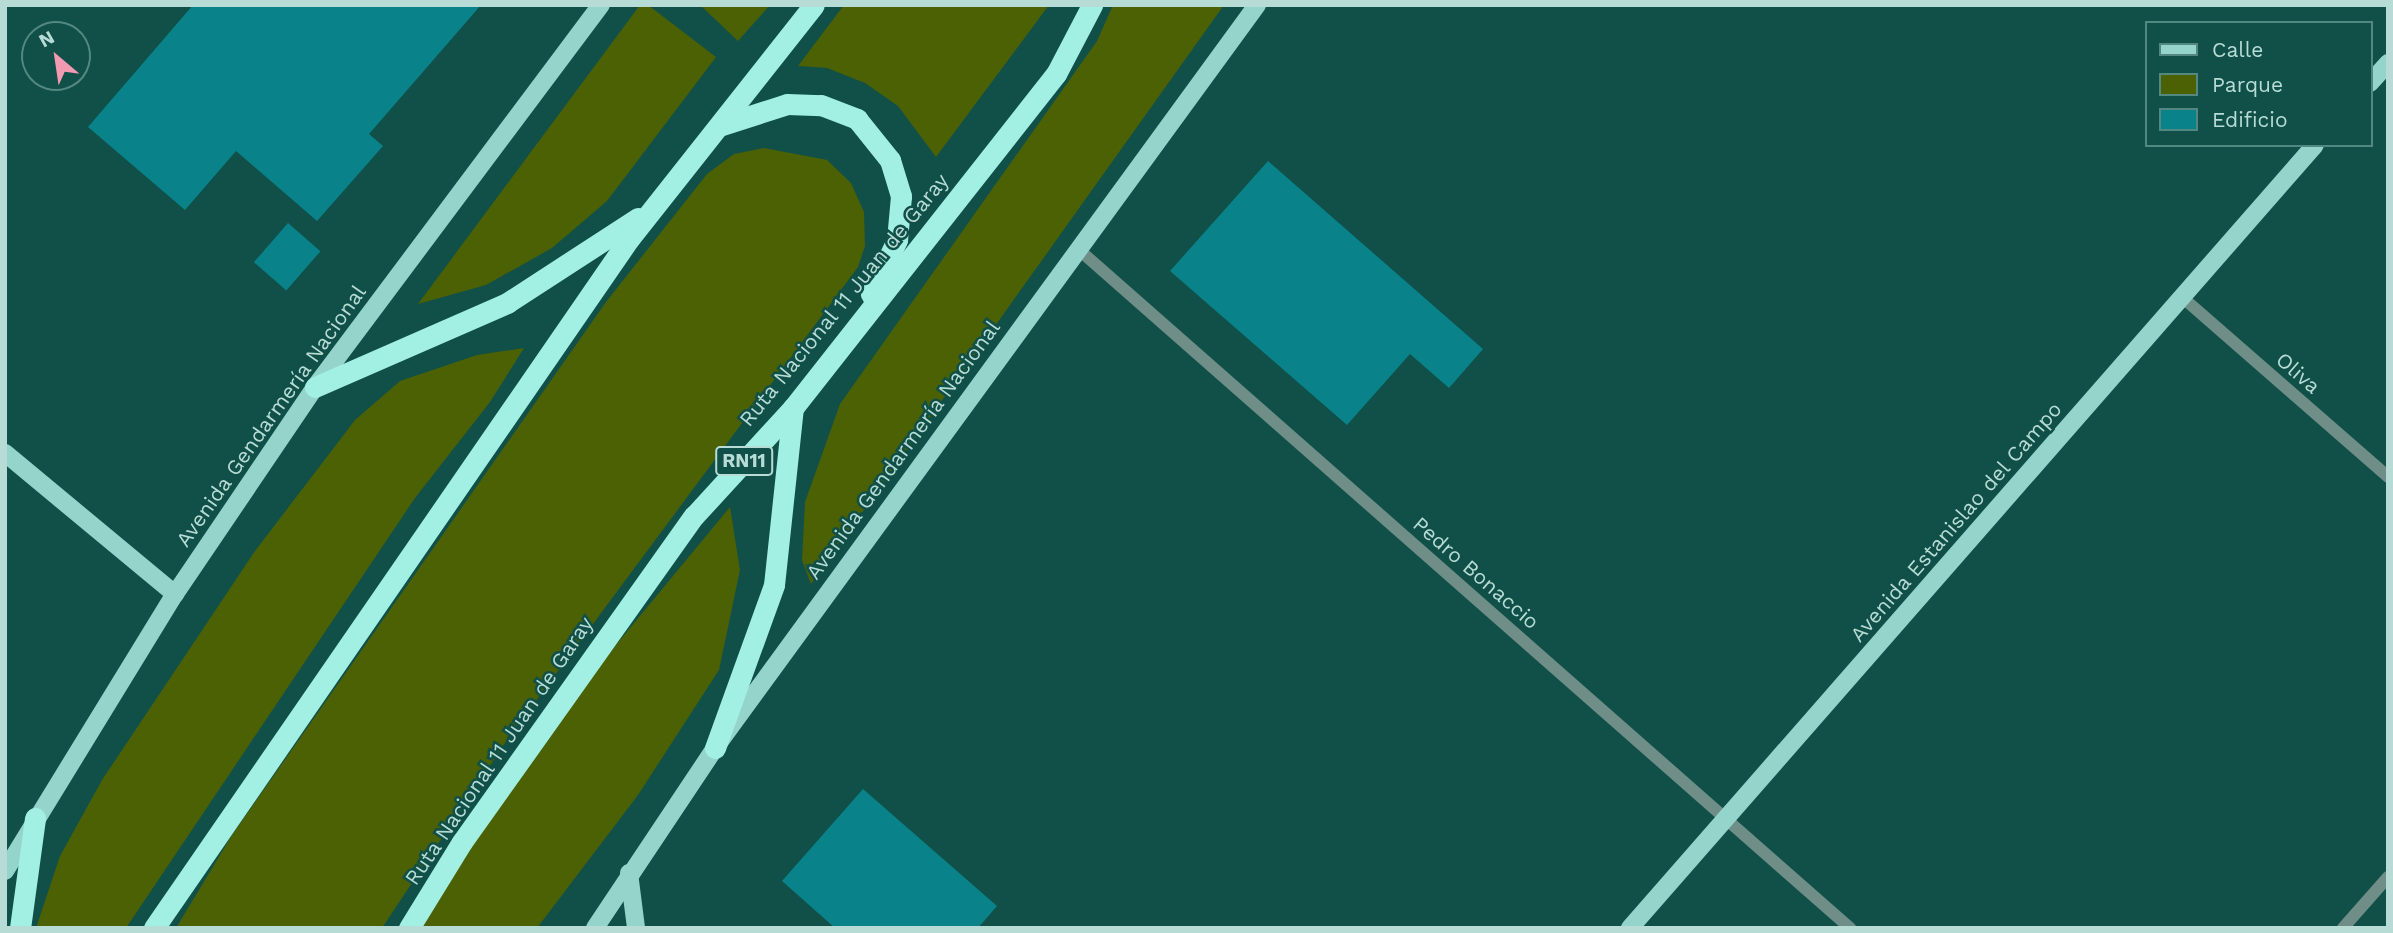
<!DOCTYPE html>
<meta charset="utf-8">
<style>
body{margin:0}
#map{position:relative;width:2393px;height:933px;overflow:hidden;background:#105048;font-family:"Work Sans",sans-serif}
div>[style]{position:absolute}
[style*='--x']{left:calc(var(--x)*1px);top:calc(var(--y)*1px);width:calc(var(--w)*1px);rotate:calc(var(--a)*1deg)}
.green>*{inset:0;background:#4c6004}
.building>*{inset:0;background:#09828a;transform-origin:0 0}
.minor>*{height:12px;margin:-6px;padding:0 6px;transform-origin:6px;border-radius:6px;background:#6f8e88}
.major>*{height:18px;margin:-9px;padding:0 9px;transform-origin:9px;border-radius:9px;background:#94d4ca}
.highway>*{height:21px;margin:-10.5px;padding:0 10.5px;transform-origin:10.5px;border-radius:10.5px;background:#a2f0e3}
span{translate:-50% -50%;white-space:nowrap;text-align:center;line-height:1.15;-webkit-text-stroke:5px #105048;paint-order:stroke}
.shield-label span{padding:2px 5px;background:#105048;border:2px solid;border-radius:5px;-webkit-text-stroke-width:0}
.shield-label{font-size:19px;color:#b7dcd5;font-weight:700}
.street-label{font-size:21px;color:#b7dcd5}
.frame{position:absolute;inset:0;border:7px solid #b7dcd5;pointer-events:none}
.legend{position:absolute;left:2145px;top:21px;width:228px;height:126px;box-sizing:border-box;background:#105048;border:2px solid #538880;margin:0;padding:9px 12px;list-style:none;font-size:21px;color:#b7dcd5}
.legend li{display:flex;align-items:center;gap:14px;height:35px}
.legend b{width:35px;border:2px solid #538880}
.north{position:absolute;left:21px;top:21px;width:70px;height:70px;box-sizing:border-box;background:#105048;border:2px solid #538880;border-radius:50%;rotate:331deg;font-size:19px;font-weight:700;line-height:28px;text-align:center;color:#b7dcd5}
.north::after{content:'';display:block;margin:auto;width:24px;height:32px;background:#f19ab1;clip-path:polygon(50% 0,100% 100%,50% 72%,0 100%)}
</style>
<div id="map">
<div class="green">
<div style="clip-path:polygon(640px 5px,648px 5px,716px 57px,607px 201px,552px 248px,486px 285px,418px 304px)"></div>
<div style="clip-path:polygon(700px 5px,770px 5px,738px 41px)"></div>
<div style="clip-path:polygon(844px 5px,1049px 5px,936px 157px,898px 106px,865px 83px,827px 68px,798px 66px)"></div>
<div style="clip-path:polygon(1113px 5px,1224px 5px,811px 584px,802px 560px,805px 502px,840px 404px,1097px 41px)"></div>
<div style="clip-path:polygon(764px 148px,827px 160px,851px 183px,864px 212px,865px 246px,858px 267px,509px 737px,382px 928px,176px 928px,232px 835px,606px 302px,707px 174px,734px 154px)"></div>
<div style="clip-path:polygon(524px 348px,490px 402px,415px 498px,126px 928px,36px 928px,60px 856px,102px 780px,255px 551px,355px 420px,400px 381px,477px 355px)"></div>
<div style="clip-path:polygon(730px 507px,740px 570px,719px 670px,638px 795px,537px 928px,421px 928px,510px 773px)"></div>
</div>
<div class="building">
<div style="clip-path:polygon(193px 5px,481px 5px,369px 134px,383px 146px,317px 221px,236px 151px,185px 210px,88px 127px)"></div>
<div style="clip-path:polygon(1268px 161px,1483px 349px,1449px 388px,1410px 354px,1347px 425px,1170px 271px)"></div>
<div style="left:288px;top:223px;width:43px;height:52px;rotate:41deg"></div>
<div style="clip-path:polygon(863px 789px,997px 906px,978px 928px,835px 928px,782px 881px)"></div>
</div>
<div class="minor">
<div style="--x:1077;--y:248;--w:1030;--a:41.34"></div>
<div style="--x:2182;--y:297;--w:274;--a:41.1"></div>
<div style="--x:2343;--y:928;--w:68;--a:-48.6"></div>
</div>
<div class="major">
<div style="--x:2370;--y:83;--w:27;--a:-48"></div>
<div style="--x:5;--y:453;--w:221;--a:39.7"></div>
<div style="--x:5;--y:871;--w:325;--a:-58.5"></div>
<div style="--x:175;--y:594;--w:250;--a:-55.9"></div>
<div style="--x:315;--y:387;--w:477;--a:-53.2"></div>
<div style="--x:629;--y:873;--w:55;--a:82.7"></div>
<div style="--x:595;--y:928;--w:216;--a:-56.3"></div>
<div style="--x:715;--y:748;--w:920;--a:-53.89"></div>
<div style="--x:1630;--y:928;--w:1040;--a:-48.82"></div>
</div>
<div class="highway">
<div style="--x:719;--y:126;--w:71;--a:-17.9"></div>
<div style="--x:787;--y:104;--w:34;--a:2"></div>
<div style="--x:821;--y:105;--w:39;--a:21"></div>
<div style="--x:857;--y:119;--w:53;--a:51.2"></div>
<div style="--x:890;--y:160;--w:38;--a:73"></div>
<div style="--x:901;--y:196;--w:44;--a:95.2"></div>
<div style="--x:897;--y:240;--w:60;--a:115.7"></div>
<div style="--x:315;--y:387;--w:210;--a:-23.6"></div>
<div style="--x:507;--y:303;--w:156;--a:-33"></div>
<div style="--x:715;--y:748;--w:173;--a:-70.1"></div>
<div style="--x:774;--y:585;--w:178;--a:-83.9"></div>
<div style="--x:20;--y:928;--w:111;--a:-82.2"></div>
<div style="--x:154;--y:928;--w:837;--a:-55.42"></div>
<div style="--x:629;--y:239;--w:298;--a:-51.7"></div>
<div style="--x:409;--y:928;--w:101;--a:-58.4"></div>
<div style="--x:462;--y:842;--w:400;--a:-54.6"></div>
<div style="--x:694;--y:516;--w:147;--a:-47.5"></div>
<div style="--x:793;--y:408;--w:425;--a:-51.8"></div>
<div style="--x:1056;--y:74;--w:78;--a:-62.4"></div>
</div>
<div class="shield-label">
<span style="left:744px;top:461px">RN11</span>
</div>
<div class="street-label">
<span style="left:844px;top:300px;rotate:-51deg">Ruta Nacional 11 Juan de Garay</span>
<span style="left:2298px;top:373px;rotate:41deg">Oliva</span>
<span style="left:271px;top:416px;rotate:-55deg">Avenida Gendarmería Nacional</span>
<span style="left:903px;top:450px;rotate:-54deg">Avenida Gendarmería Nacional</span>
<span style="left:1956px;top:522px;rotate:-49deg">Avenida Estanislao del Campo</span>
<span style="left:1476px;top:573px;rotate:41deg">Pedro Bonaccio</span>
<span style="left:499px;top:751px;rotate:-56deg">Ruta Nacional 11 Juan de Garay</span>
</div>
<div class="frame"></div>
<ul class="legend">
<li><b style="height:9px;background:#94d4ca"></b>Calle</li>
<li><b style="height:19px;background:#4c6004"></b>Parque</li>
<li><b style="height:19px;background:#09828a"></b>Edificio</li>
</ul>
<div class="north">N</div>
</div>
